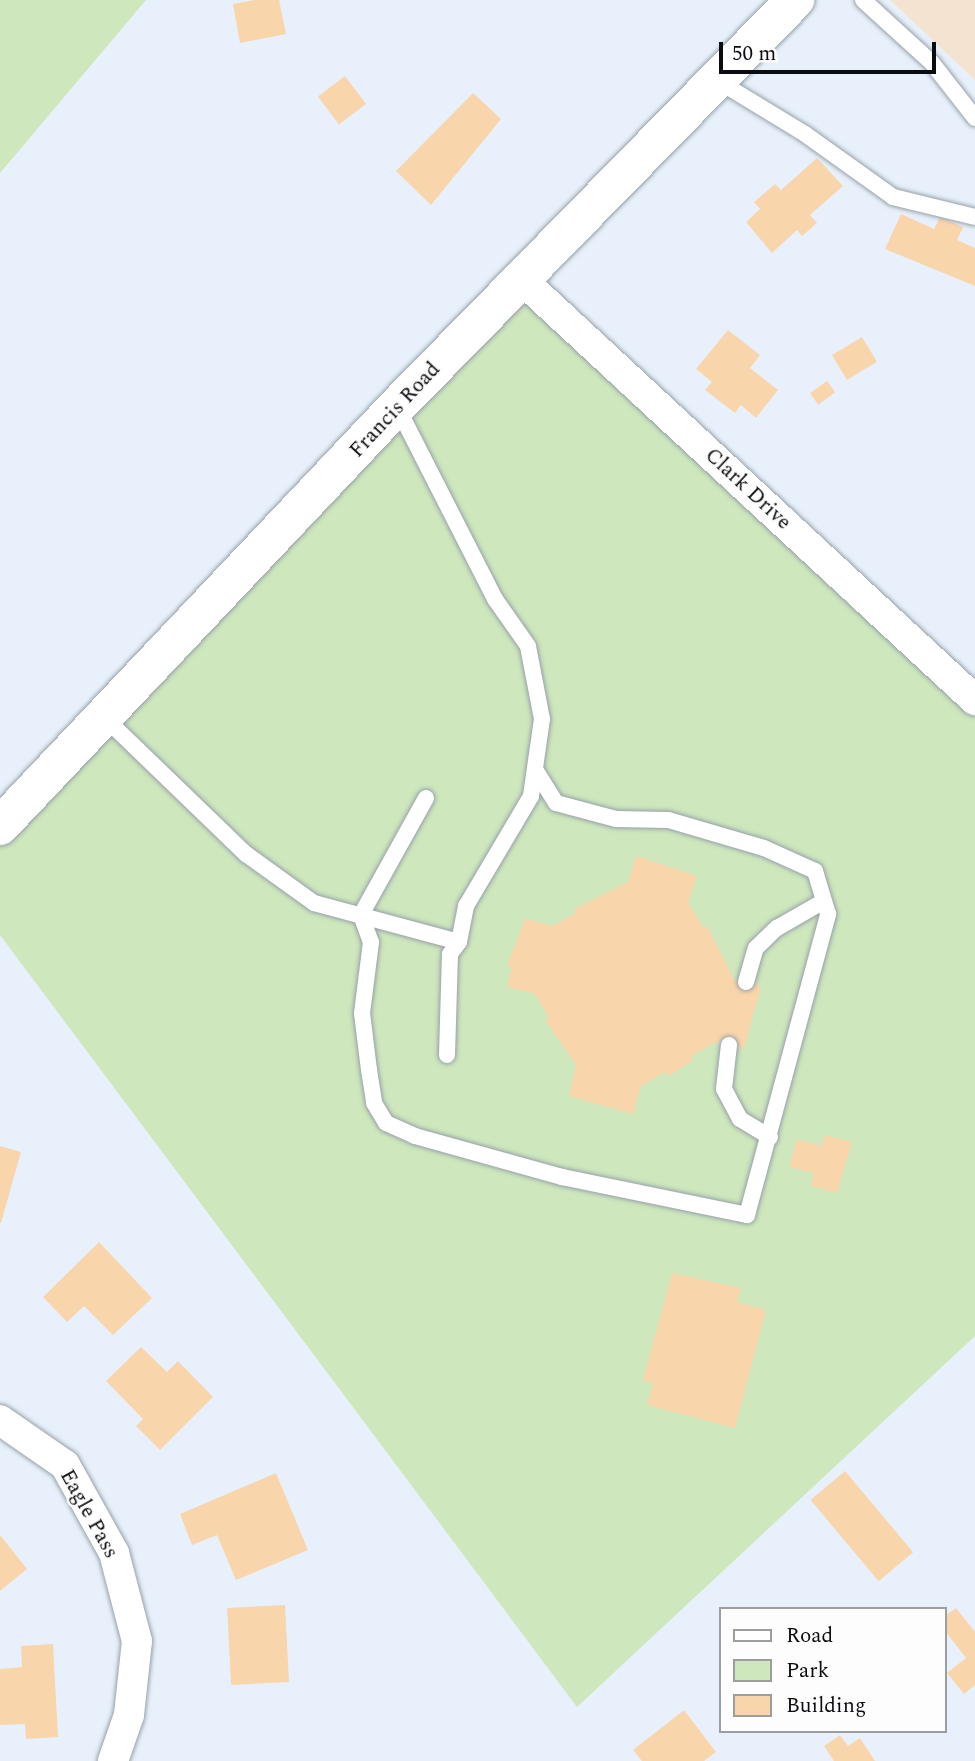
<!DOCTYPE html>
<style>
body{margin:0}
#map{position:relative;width:975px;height:1761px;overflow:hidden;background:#e8f1fb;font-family:Spectral,serif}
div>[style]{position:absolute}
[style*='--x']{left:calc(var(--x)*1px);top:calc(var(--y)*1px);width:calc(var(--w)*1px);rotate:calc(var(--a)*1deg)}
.commercial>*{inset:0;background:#f5e3d2}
.green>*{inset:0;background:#cee7bd}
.building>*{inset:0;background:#f9d5ac;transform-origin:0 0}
.roads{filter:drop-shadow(0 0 2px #98a1a9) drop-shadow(0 0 2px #98a1a9)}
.lane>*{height:16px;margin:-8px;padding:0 8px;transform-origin:8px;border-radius:8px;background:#fff}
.street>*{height:30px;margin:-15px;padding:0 15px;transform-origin:15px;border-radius:15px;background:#fff}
.secondary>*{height:38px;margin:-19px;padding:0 19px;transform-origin:19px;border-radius:19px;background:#fff}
span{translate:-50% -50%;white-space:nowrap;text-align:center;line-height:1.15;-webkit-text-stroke:5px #fdfdfd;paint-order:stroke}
.street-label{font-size:21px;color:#0a0c0f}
.legend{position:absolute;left:719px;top:1607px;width:228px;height:126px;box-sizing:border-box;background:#fdfdfd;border:2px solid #9c9d9e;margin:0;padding:9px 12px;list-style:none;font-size:21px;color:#0a0c0f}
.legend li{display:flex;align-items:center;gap:14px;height:35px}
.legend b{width:35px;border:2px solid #9c9d9e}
.scale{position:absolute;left:719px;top:42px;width:217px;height:32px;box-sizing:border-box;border:4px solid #0a0c0f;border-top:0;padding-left:9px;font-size:21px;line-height:24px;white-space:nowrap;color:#0a0c0f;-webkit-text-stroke:5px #fdfdfd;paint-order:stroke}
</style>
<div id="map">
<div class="commercial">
<div style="clip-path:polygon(890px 0,975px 0,975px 80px)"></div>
</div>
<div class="green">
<div style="clip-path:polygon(0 0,146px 0,0 173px)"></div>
<div style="clip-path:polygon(520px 278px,975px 714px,975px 1336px,577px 1707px,0 935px,0 824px)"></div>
</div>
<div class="building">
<div style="clip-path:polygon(254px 0,279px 0,286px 34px,240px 43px,233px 4px)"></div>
<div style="left:345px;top:76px;width:35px;height:34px;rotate:53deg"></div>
<div style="clip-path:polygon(473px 93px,501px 119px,431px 205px,396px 171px)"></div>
<div style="clip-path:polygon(817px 158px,843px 186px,810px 215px,817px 223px,802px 236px,797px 230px,772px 253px,746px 222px,760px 209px,754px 202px,775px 184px,781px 190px)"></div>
<div style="clip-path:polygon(901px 214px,934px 229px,940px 217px,963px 227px,957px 240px,975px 248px,975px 286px,885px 249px)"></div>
<div style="clip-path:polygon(728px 330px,760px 355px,750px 368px,778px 390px,756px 418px,741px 405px,735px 413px,705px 390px,712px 382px,696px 369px)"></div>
<div style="left:862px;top:337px;width:29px;height:35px;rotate:59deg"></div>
<div style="left:827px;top:381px;width:14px;height:21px;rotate:54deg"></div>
<div style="clip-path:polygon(636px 856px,697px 876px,688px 902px,704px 929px,707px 926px,734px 979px,761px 986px,744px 1049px,716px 1042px,691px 1056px,694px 1060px,668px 1076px,665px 1072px,641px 1086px,633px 1114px,569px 1096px,576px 1065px,545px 1020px,549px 1018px,535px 994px,507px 987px,512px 967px,507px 966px,525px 919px,553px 926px,576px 913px,574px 909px,628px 882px)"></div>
<div style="clip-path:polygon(825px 1135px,852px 1142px,837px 1193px,811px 1186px,814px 1173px,789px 1167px,797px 1139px,822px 1146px)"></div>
<div style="clip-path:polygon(0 1146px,21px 1152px,1px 1223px,0 1223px)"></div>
<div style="clip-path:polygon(99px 1242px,152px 1298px,113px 1335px,84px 1306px,67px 1322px,43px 1297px)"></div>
<div style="clip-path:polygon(672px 1273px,741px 1288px,737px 1302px,766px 1310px,735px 1428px,647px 1405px,653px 1383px,643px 1380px)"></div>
<div style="clip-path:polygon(141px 1347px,167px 1372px,178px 1361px,213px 1397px,160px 1450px,136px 1426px,143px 1419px,106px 1381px)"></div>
<div style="left:845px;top:1471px;width:106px;height:45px;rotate:50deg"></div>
<div style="clip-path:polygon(276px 1473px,308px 1550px,236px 1580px,217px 1535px,192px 1545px,180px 1514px)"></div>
<div style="clip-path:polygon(0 1535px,27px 1569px,0 1591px)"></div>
<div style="left:285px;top:1605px;width:77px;height:58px;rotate:87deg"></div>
<div style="clip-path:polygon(956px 1608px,975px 1632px,975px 1685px,964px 1694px,947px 1673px,966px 1658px,945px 1631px,945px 1616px)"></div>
<div style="clip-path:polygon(53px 1644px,58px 1737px,26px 1739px,25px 1724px,0 1725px,0 1669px,22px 1667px,21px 1646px)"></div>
<div style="clip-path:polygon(684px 1710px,716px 1752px,704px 1761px,642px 1761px,633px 1750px)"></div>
<div style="clip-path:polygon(840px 1735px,848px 1746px,860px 1738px,875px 1761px,834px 1761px,824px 1746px)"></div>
</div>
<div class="roads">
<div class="lane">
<div style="--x:863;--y:0;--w:93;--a:42.4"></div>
<div style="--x:932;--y:63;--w:70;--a:52"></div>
<div style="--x:718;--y:81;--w:102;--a:31.3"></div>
<div style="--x:805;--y:134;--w:108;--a:35.6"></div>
<div style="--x:893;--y:197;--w:84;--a:13.7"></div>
<div style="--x:105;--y:718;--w:196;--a:44"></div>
<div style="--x:246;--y:854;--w:84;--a:35.8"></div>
<div style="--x:314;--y:903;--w:150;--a:15.1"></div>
<div style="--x:459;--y:942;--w:37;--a:-79"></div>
<div style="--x:466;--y:906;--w:128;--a:-59.4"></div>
<div style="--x:531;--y:796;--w:78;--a:-81.9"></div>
<div style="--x:542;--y:719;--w:74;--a:-100.9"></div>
<div style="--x:528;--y:646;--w:57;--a:-125.1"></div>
<div style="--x:495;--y:599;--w:216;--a:-117"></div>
<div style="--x:426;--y:798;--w:134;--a:119.1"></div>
<div style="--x:361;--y:915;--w:29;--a:70"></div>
<div style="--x:371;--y:942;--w:72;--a:97.2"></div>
<div style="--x:362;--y:1013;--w:57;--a:83"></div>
<div style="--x:369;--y:1070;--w:33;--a:81"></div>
<div style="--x:374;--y:1103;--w:23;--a:59"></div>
<div style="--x:386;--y:1123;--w:32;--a:24"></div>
<div style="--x:415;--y:1136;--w:153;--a:15.6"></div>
<div style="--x:562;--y:1177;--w:189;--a:11.6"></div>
<div style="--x:747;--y:1215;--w:312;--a:-74.9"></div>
<div style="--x:828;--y:914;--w:45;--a:-106.8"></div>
<div style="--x:815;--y:871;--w:56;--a:-155.7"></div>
<div style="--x:764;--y:848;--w:100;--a:-163.7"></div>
<div style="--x:668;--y:820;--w:52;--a:-178.9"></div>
<div style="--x:616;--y:819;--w:62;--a:-165.1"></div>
<div style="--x:556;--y:803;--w:40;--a:-122"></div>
<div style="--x:746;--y:982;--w:35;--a:-74"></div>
<div style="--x:756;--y:948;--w:29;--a:-44"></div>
<div style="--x:777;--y:928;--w:54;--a:-29.9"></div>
<div style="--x:729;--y:1045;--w:44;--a:96.5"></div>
<div style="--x:724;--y:1089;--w:34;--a:62"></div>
<div style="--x:740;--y:1119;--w:35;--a:31"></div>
<div style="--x:447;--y:1055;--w:101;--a:-88.3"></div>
<div style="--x:450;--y:954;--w:15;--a:-53"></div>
</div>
<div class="street">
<div style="--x:520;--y:278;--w:621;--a:42.85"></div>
<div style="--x:0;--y:1420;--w:79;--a:34.7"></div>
<div style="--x:65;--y:1465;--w:101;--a:60.9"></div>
<div style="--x:114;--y:1553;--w:91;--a:75.4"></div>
<div style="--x:137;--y:1641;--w:74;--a:96.2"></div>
<div style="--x:129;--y:1715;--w:49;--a:109.2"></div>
</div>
<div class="secondary">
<div style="--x:0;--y:826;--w:578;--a:-46.61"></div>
<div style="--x:397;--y:406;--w:569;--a:-45.57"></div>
</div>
</div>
<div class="street-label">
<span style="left:395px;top:410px;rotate:-47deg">Francis Road</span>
<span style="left:748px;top:489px;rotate:43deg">Clark Drive</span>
<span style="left:89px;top:1514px;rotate:61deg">Eagle Pass</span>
</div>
<ul class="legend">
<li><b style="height:9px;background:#fff"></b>Road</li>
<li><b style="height:19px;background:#cee7bd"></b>Park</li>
<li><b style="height:19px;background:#f9d5ac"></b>Building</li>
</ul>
<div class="scale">50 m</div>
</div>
